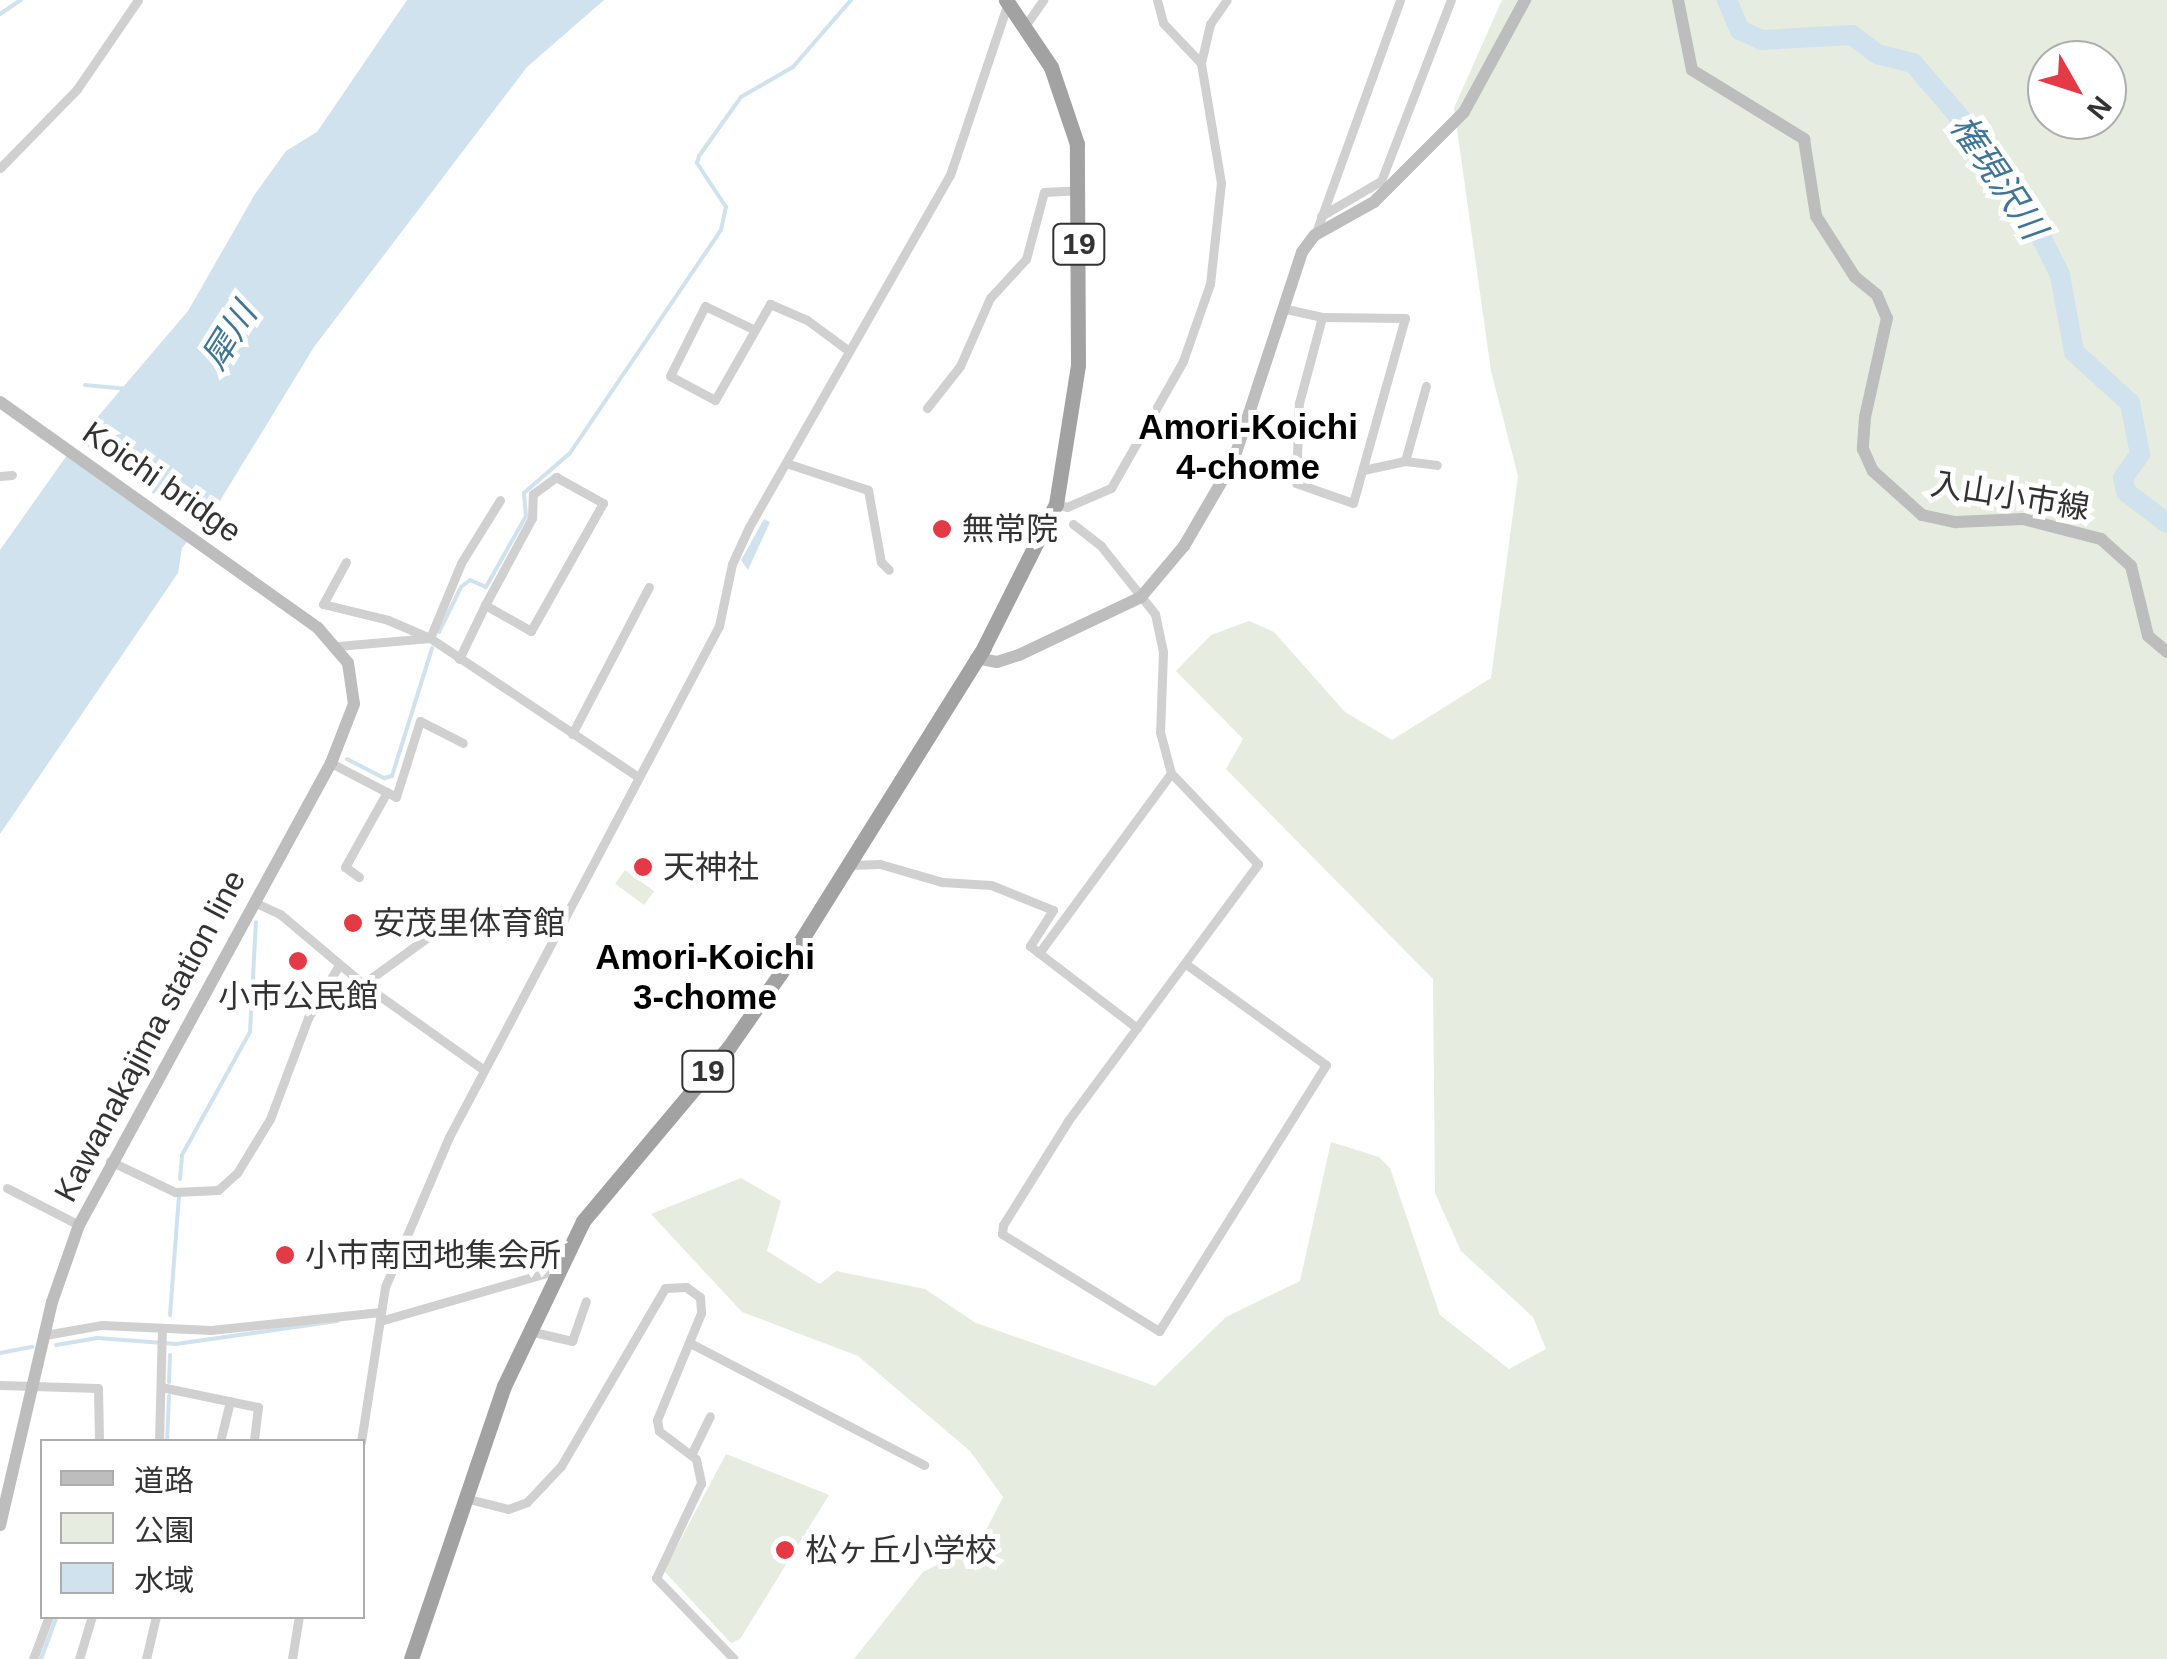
<!DOCTYPE html>
<meta charset="utf-8">
<style>
body{margin:0}
#map{position:relative;width:2167px;height:1659px;overflow:hidden;background:#fff;font-family:Helvetica,"Noto Sans JP",sans-serif}
div>[style]{position:absolute}
[style*='--x']{left:calc(var(--x)*1px);top:calc(var(--y)*1px);width:calc(var(--w)*1px);rotate:calc(var(--a)*1deg)}
.green>*{inset:0;background:#e6ecdf;transform-origin:0 0}
.water>*{inset:0;background:#cfe2ee}
.pier>*{inset:0;background:#fff}
.stream>*{height:4px;margin:-2px;padding:0 2px;transform-origin:2px;border-radius:2px;background:#cfe2ee}
.river>*{height:20px;margin:-10px;padding:0 10px;transform-origin:10px;border-radius:10px;background:#cfe2ee}
.minor>*{height:9px;margin:-4.5px;padding:0 4.5px;transform-origin:4.5px;border-radius:4.5px;background:#d0d0d0}
.secondary>*{height:12px;margin:-6px;padding:0 6px;transform-origin:6px;border-radius:6px;background:#bdbdbd}
.trunk>*{height:15px;margin:-7.5px;padding:0 7.5px;transform-origin:7.5px;border-radius:7.5px;background:#a2a2a2}
.dots>*{width:28px;height:28px;translate:-50% -50%;box-sizing:border-box;border:5px solid #fff;border-radius:50%}
span{translate:-50% -50%;white-space:nowrap;text-align:center;line-height:1.15;-webkit-text-stroke:10px #fff;paint-order:stroke}
.shield-label span{padding:2px 8px;background:#fff;border:2px solid;border-radius:8px;-webkit-text-stroke-width:0}
.shield-label{font-size:30px;color:#333;font-weight:700}
.street-label{font-size:32px;color:#333}
.poi-label{font-size:32px;color:#333}
.left{translate:0 -50%;text-align:left}
.water-label{font-size:35px;color:#3f7597;font-style:italic}
.neighbourhood-label{font-size:35px;color:#000;font-weight:700}
.legend{position:absolute;left:40px;top:1439px;width:325px;height:180px;box-sizing:border-box;background:#fff;border:2px solid #adadad;margin:0;padding:12px 18px;list-style:none;font-size:30px;color:#333}
.legend li{display:flex;align-items:center;gap:20px;height:50px}
.legend b{width:50px;border:2px solid #adadad}
.north{position:absolute;left:2027px;top:40px;width:100px;height:100px;box-sizing:border-box;background:#fff;border:2px solid #adadad;border-radius:50%;rotate:129deg;font-size:28px;font-weight:700;line-height:40px;text-align:center;color:#333}
.north::after{content:'';display:block;margin:auto;width:35px;height:45px;background:#e63946;clip-path:polygon(50% 0,100% 100%,50% 72%,0 100%)}
</style>
<div id="map">
<div class="green">
<div style="clip-path:polygon(evenodd,1502px 0,2167px 0,2167px 1659px,854px 1659px,923px 1572px,979px 1544px,1003px 1497px,970px 1451px,858px 1356px,742px 1312px,651px 1214px,741px 1178px,781px 1201px,767px 1251px,820px 1284px,836px 1271px,925px 1289px,976px 1323px,1155px 1386px,1226px 1317px,1300px 1281px,1331px 1142px,1379px 1157px,1390px 1168px,1440px 1315px,1509px 1369px,1546px 1349px,1533px 1317px,1461px 1251px,1435px 1193px,1433px 979px,1226px 769px,1243px 739px,1176px 671px,1211px 635px,1249px 621px,1274px 632px,1345px 712px,1392px 740px,1491px 678px,1518px 476px,1491px 371px,1454px 108px,1502px 0,2047px 60px,2107px 60px,2107px 120px,2047px 120px,2047px 60px)"></div>
<div style="left:625px;top:870px;width:36px;height:17px;rotate:36deg"></div>
<div style="clip-path:polygon(726px 1454px,829px 1495px,740px 1639px,731px 1643px,664px 1571px)"></div>
</div>
<div class="water">
<div style="clip-path:polygon(407px 0,604px 0,527px 67px,314px 347px,218px 504px,182px 548px,178px 573px,0 834px,0 550px,77px 441px,188px 311px,255px 194px,286px 151px,317px 132px)"></div>
<div style="clip-path:polygon(764px 519px,770px 522px,748px 570px,741px 560px)"></div>
</div>
<div class="pier">
<div style="clip-path:polygon(74px 438px,74px 437px,204px 530px,193px 544px,63px 453px)"></div>
</div>
<div class="stream">
<div style="--x:0;--y:14;--w:25;--a:-34"></div>
<div style="--x:85;--y:385;--w:43;--a:5.3"></div>
<div style="--x:439;--y:632;--w:50;--a:-63.9"></div>
<div style="--x:461;--y:587;--w:11;--a:-38"></div>
<div style="--x:470;--y:580;--w:17;--a:24"></div>
<div style="--x:486;--y:587;--w:81;--a:-60.6"></div>
<div style="--x:526;--y:516;--w:23;--a:-95"></div>
<div style="--x:524;--y:493;--w:61;--a:-41"></div>
<div style="--x:570;--y:453;--w:269;--a:-55.9"></div>
<div style="--x:721;--y:230;--w:24;--a:-78"></div>
<div style="--x:726;--y:207;--w:53;--a:-123.4"></div>
<div style="--x:697;--y:163;--w:7;--a:-74"></div>
<div style="--x:699;--y:156;--w:72;--a:-54.6"></div>
<div style="--x:741;--y:97;--w:60;--a:-30"></div>
<div style="--x:793;--y:67;--w:89;--a:-49.1"></div>
<div style="--x:347;--y:759;--w:42;--a:27.2"></div>
<div style="--x:384;--y:778;--w:8;--a:-14"></div>
<div style="--x:392;--y:776;--w:134;--a:-72.6"></div>
<div style="--x:180;--y:1179;--w:24;--a:-85"></div>
<div style="--x:182;--y:1155;--w:141;--a:-61.1"></div>
<div style="--x:250;--y:1032;--w:110;--a:-86.9"></div>
<div style="--x:170;--y:1315;--w:119;--a:-85.7"></div>
<div style="--x:56;--y:1345;--w:42;--a:-9.7"></div>
<div style="--x:97;--y:1338;--w:79;--a:4.3"></div>
<div style="--x:176;--y:1344;--w:163;--a:-8.1"></div>
<div style="--x:0;--y:1353;--w:33;--a:-11"></div>
<div style="--x:169;--y:1382;--w:27;--a:-88"></div>
<div style="--x:167;--y:1442;--w:46;--a:-87.5"></div>
<div style="--x:41;--y:1659;--w:46;--a:-69.6"></div>
</div>
<div class="river">
<div style="--x:1727;--y:0;--w:33;--a:67"></div>
<div style="--x:1740;--y:30;--w:23;--a:25"></div>
<div style="--x:1761;--y:40;--w:91;--a:-3.1"></div>
<div style="--x:1852;--y:35;--w:31;--a:37"></div>
<div style="--x:1877;--y:54;--w:37;--a:14"></div>
<div style="--x:1913;--y:63;--w:75;--a:49.3"></div>
<div style="--x:1962;--y:120;--w:99;--a:52.8"></div>
<div style="--x:2022;--y:199;--w:85;--a:63.4"></div>
<div style="--x:2060;--y:275;--w:78;--a:79.7"></div>
<div style="--x:2074;--y:352;--w:76;--a:42.3"></div>
<div style="--x:2130;--y:403;--w:52;--a:78.9"></div>
<div style="--x:2140;--y:454;--w:29;--a:125"></div>
<div style="--x:2123;--y:478;--w:14;--a:78"></div>
<div style="--x:2126;--y:492;--w:51;--a:37.1"></div>
</div>
<div class="minor">
<div style="--x:1157;--y:0;--w:24;--a:75"></div>
<div style="--x:1163;--y:23;--w:55;--a:46.5"></div>
<div style="--x:1025;--y:26;--w:32;--a:-55"></div>
<div style="--x:0;--y:168;--w:110;--a:-45.7"></div>
<div style="--x:77;--y:89;--w:108;--a:-55.6"></div>
<div style="--x:1321;--y:216;--w:69;--a:-30.3"></div>
<div style="--x:1381;--y:181;--w:194;--a:-68.9"></div>
<div style="--x:1315;--y:235;--w:250;--a:-70.1"></div>
<div style="--x:1282;--y:308;--w:41;--a:12.7"></div>
<div style="--x:1322;--y:317;--w:83;--a:0.7"></div>
<div style="--x:1405;--y:318;--w:192;--a:105.7"></div>
<div style="--x:1353;--y:503;--w:60;--a:-160.7"></div>
<div style="--x:1296;--y:483;--w:80;--a:-87.9"></div>
<div style="--x:1299;--y:403;--w:89;--a:-75"></div>
<div style="--x:751;--y:328;--w:51;--a:-154.4"></div>
<div style="--x:705;--y:306;--w:78;--a:116.6"></div>
<div style="--x:670;--y:376;--w:51;--a:28.1"></div>
<div style="--x:715;--y:400;--w:111;--a:-60.2"></div>
<div style="--x:770;--y:304;--w:40;--a:23.4"></div>
<div style="--x:807;--y:320;--w:52;--a:36.4"></div>
<div style="--x:927;--y:408;--w:53;--a:-51.8"></div>
<div style="--x:960;--y:366;--w:74;--a:-66.2"></div>
<div style="--x:990;--y:298;--w:53;--a:-47.3"></div>
<div style="--x:1026;--y:259;--w:69;--a:-75"></div>
<div style="--x:1044;--y:192;--w:34;--a:-3"></div>
<div style="--x:1405;--y:461;--w:32;--a:7"></div>
<div style="--x:786;--y:463;--w:86;--a:18.2"></div>
<div style="--x:868;--y:490;--w:73;--a:79.8"></div>
<div style="--x:881;--y:562;--w:11;--a:45"></div>
<div style="--x:1363;--y:470;--w:43;--a:-12.1"></div>
<div style="--x:1405;--y:461;--w:78;--a:-74.4"></div>
<div style="--x:0;--y:476;--w:12;--a:-5"></div>
<div style="--x:1056;--y:504;--w:11;--a:15"></div>
<div style="--x:1067;--y:507;--w:48;--a:-23.4"></div>
<div style="--x:1111;--y:488;--w:146;--a:-60.4"></div>
<div style="--x:1183;--y:361;--w:82;--a:-70.7"></div>
<div style="--x:1210;--y:284;--w:102;--a:-83.8"></div>
<div style="--x:1221;--y:183;--w:122;--a:-99.5"></div>
<div style="--x:1201;--y:63;--w:40;--a:-77"></div>
<div style="--x:1210;--y:24;--w:29;--a:-55"></div>
<div style="--x:1073;--y:524;--w:36;--a:38"></div>
<div style="--x:1101;--y:546;--w:87;--a:51.5"></div>
<div style="--x:1155;--y:614;--w:39;--a:78"></div>
<div style="--x:1163;--y:652;--w:80;--a:92.1"></div>
<div style="--x:1160;--y:732;--w:42;--a:75"></div>
<div style="--x:1171;--y:773;--w:126;--a:46.3"></div>
<div style="--x:1258;--y:864;--w:320;--a:126.5"></div>
<div style="--x:1068;--y:1121;--w:123;--a:122"></div>
<div style="--x:1003;--y:1225;--w:9;--a:96"></div>
<div style="--x:1002;--y:1234;--w:185;--a:31.7"></div>
<div style="--x:1159;--y:1331;--w:314;--a:-57.9"></div>
<div style="--x:1326;--y:1065;--w:173;--a:-144.2"></div>
<div style="--x:346;--y:562;--w:48;--a:118.7"></div>
<div style="--x:323;--y:604;--w:67;--a:13.8"></div>
<div style="--x:388;--y:620;--w:46;--a:23.2"></div>
<div style="--x:430;--y:638;--w:81;--a:-67.5"></div>
<div style="--x:461;--y:563;--w:74;--a:-58.2"></div>
<div style="--x:338;--y:646;--w:92;--a:-5"></div>
<div style="--x:430;--y:638;--w:249;--a:33.7"></div>
<div style="--x:459;--y:659;--w:60;--a:-64.3"></div>
<div style="--x:485;--y:605;--w:99;--a:-61.6"></div>
<div style="--x:532;--y:518;--w:24;--a:-88"></div>
<div style="--x:533;--y:494;--w:29;--a:-36"></div>
<div style="--x:556;--y:477;--w:54;--a:29"></div>
<div style="--x:603;--y:503;--w:147;--a:119.4"></div>
<div style="--x:531;--y:631;--w:53;--a:-150.5"></div>
<div style="--x:572;--y:734;--w:166;--a:-62.4"></div>
<div style="--x:331;--y:763;--w:73;--a:27.6"></div>
<div style="--x:396;--y:797;--w:80;--a:-72.5"></div>
<div style="--x:420;--y:721;--w:48;--a:27.1"></div>
<div style="--x:850;--y:865;--w:30;--a:-2"></div>
<div style="--x:880;--y:864;--w:65;--a:16.2"></div>
<div style="--x:942;--y:882;--w:49;--a:3.5"></div>
<div style="--x:991;--y:885;--w:67;--a:22"></div>
<div style="--x:1053;--y:910;--w:43;--a:122.6"></div>
<div style="--x:1030;--y:946;--w:11;--a:38"></div>
<div style="--x:359;--y:877;--w:17;--a:-144"></div>
<div style="--x:345;--y:867;--w:86;--a:-60.8"></div>
<div style="--x:254;--y:902;--w:29;--a:25"></div>
<div style="--x:280;--y:914;--w:109;--a:40.1"></div>
<div style="--x:363;--y:984;--w:148;--a:35.4"></div>
<div style="--x:363;--y:984;--w:107;--a:-35.9"></div>
<div style="--x:1137;--y:1028;--w:123;--a:-142.6"></div>
<div style="--x:1039;--y:953;--w:223;--a:-53.7"></div>
<div style="--x:110;--y:1161;--w:72;--a:25.5"></div>
<div style="--x:175;--y:1192;--w:43;--a:-2.7"></div>
<div style="--x:218;--y:1190;--w:25;--a:-42"></div>
<div style="--x:237;--y:1173;--w:63;--a:-58.6"></div>
<div style="--x:270;--y:1119;--w:108;--a:-69.4"></div>
<div style="--x:308;--y:1018;--w:61;--a:-59.7"></div>
<div style="--x:7;--y:1188;--w:81;--a:27.2"></div>
<div style="--x:380;--y:1321;--w:184;--a:-16.1"></div>
<div style="--x:529;--y:1331;--w:44;--a:13.1"></div>
<div style="--x:572;--y:1341;--w:42;--a:-70.7"></div>
<div style="--x:45;--y:1335;--w:58;--a:-10"></div>
<div style="--x:102;--y:1325;--w:109;--a:2.6"></div>
<div style="--x:211;--y:1330;--w:170;--a:-6.1"></div>
<div style="--x:690;--y:1343;--w:264;--a:27.5"></div>
<div style="--x:0;--y:1385;--w:98;--a:1.8"></div>
<div style="--x:98;--y:1388;--w:54;--a:88.9"></div>
<div style="--x:161;--y:1387;--w:99;--a:11.7"></div>
<div style="--x:258;--y:1407;--w:35;--a:97"></div>
<div style="--x:159;--y:1442;--w:113;--a:-88.5"></div>
<div style="--x:220;--y:1442;--w:42;--a:-76.3"></div>
<div style="--x:361;--y:1442;--w:157;--a:-81.2"></div>
<div style="--x:385;--y:1287;--w:163;--a:-66.9"></div>
<div style="--x:449;--y:1137;--w:578;--a:-62.15"></div>
<div style="--x:719;--y:626;--w:63;--a:-78.2"></div>
<div style="--x:732;--y:564;--w:41;--a:-65.3"></div>
<div style="--x:749;--y:527;--w:405;--a:-60.3"></div>
<div style="--x:950;--y:175;--w:182;--a:-71.4"></div>
<div style="--x:691;--y:1455;--w:43;--a:-64"></div>
<div style="--x:465;--y:1498;--w:44;--a:14.3"></div>
<div style="--x:508;--y:1509;--w:20;--a:-20"></div>
<div style="--x:527;--y:1502;--w:50;--a:-46.6"></div>
<div style="--x:561;--y:1466;--w:206;--a:-59.7"></div>
<div style="--x:665;--y:1288;--w:21;--a:-3"></div>
<div style="--x:686;--y:1287;--w:17;--a:36"></div>
<div style="--x:700;--y:1297;--w:16;--a:86"></div>
<div style="--x:701;--y:1313;--w:116;--a:112.4"></div>
<div style="--x:657;--y:1420;--w:11;--a:80"></div>
<div style="--x:659;--y:1431;--w:46;--a:37.1"></div>
<div style="--x:696;--y:1459;--w:25;--a:78"></div>
<div style="--x:701;--y:1483;--w:105;--a:115.3"></div>
<div style="--x:656;--y:1578;--w:112;--a:46.1"></div>
<div style="--x:33;--y:1659;--w:46;--a:-69.6"></div>
<div style="--x:79;--y:1659;--w:45;--a:-73.2"></div>
<div style="--x:146;--y:1659;--w:44;--a:-76.9"></div>
<div style="--x:292;--y:1659;--w:44;--a:-80.8"></div>
</div>
<div class="secondary">
<div style="--x:1678;--y:0;--w:71;--a:78.7"></div>
<div style="--x:1692;--y:70;--w:132;--a:31.6"></div>
<div style="--x:1804;--y:139;--w:78;--a:81.1"></div>
<div style="--x:1816;--y:216;--w:72;--a:57.4"></div>
<div style="--x:1855;--y:277;--w:28;--a:39"></div>
<div style="--x:1877;--y:295;--w:25;--a:67"></div>
<div style="--x:1887;--y:318;--w:101;--a:102.5"></div>
<div style="--x:1865;--y:417;--w:32;--a:94"></div>
<div style="--x:1863;--y:449;--w:24;--a:66"></div>
<div style="--x:1873;--y:471;--w:66;--a:41.9"></div>
<div style="--x:1922;--y:515;--w:35;--a:12"></div>
<div style="--x:1956;--y:522;--w:67;--a:-2.6"></div>
<div style="--x:2023;--y:519;--w:81;--a:14.4"></div>
<div style="--x:2101;--y:539;--w:40;--a:42"></div>
<div style="--x:2131;--y:566;--w:72;--a:76.3"></div>
<div style="--x:2148;--y:636;--w:25;--a:40"></div>
<div style="--x:0;--y:402;--w:390;--a:35.4"></div>
<div style="--x:318;--y:628;--w:46;--a:49.4"></div>
<div style="--x:348;--y:663;--w:41;--a:81.7"></div>
<div style="--x:354;--y:704;--w:63;--a:111.3"></div>
<div style="--x:331;--y:763;--w:526;--a:118.61"></div>
<div style="--x:79;--y:1225;--w:82;--a:109.3"></div>
<div style="--x:52;--y:1302;--w:229;--a:103.1"></div>
<div style="--x:976;--y:658;--w:21;--a:11"></div>
<div style="--x:997;--y:662;--w:23;--a:-18"></div>
<div style="--x:1019;--y:655;--w:135;--a:-25.4"></div>
<div style="--x:1141;--y:597;--w:67;--a:-49.9"></div>
<div style="--x:1184;--y:546;--w:97;--a:-59.7"></div>
<div style="--x:1233;--y:462;--w:221;--a:-71.8"></div>
<div style="--x:1302;--y:252;--w:21;--a:-53"></div>
<div style="--x:1315;--y:235;--w:68;--a:-29.2"></div>
<div style="--x:1374;--y:202;--w:127;--a:-45"></div>
<div style="--x:1464;--y:112;--w:128;--a:-61.4"></div>
</div>
<div class="trunk">
<div style="--x:411;--y:1659;--w:288;--a:-71.2"></div>
<div style="--x:504;--y:1386;--w:183;--a:-64.4"></div>
<div style="--x:583;--y:1221;--w:227;--a:-50"></div>
<div style="--x:729;--y:1047;--w:89;--a:-55.1"></div>
<div style="--x:780;--y:974;--w:385;--a:-58"></div>
<div style="--x:984;--y:647;--w:160;--a:-63.3"></div>
<div style="--x:1056;--y:504;--w:141;--a:-81"></div>
<div style="--x:1078;--y:365;--w:221;--a:-90.3"></div>
<div style="--x:1077;--y:144;--w:81;--a:-108.7"></div>
<div style="--x:1051;--y:67;--w:81;--a:-123.9"></div>
</div>
<div class="dots">
<div style="left:942px;top:529px;background:#e63946"></div>
<div style="left:643px;top:867px;background:#e63946"></div>
<div style="left:353px;top:923px;background:#e63946"></div>
<div style="left:298px;top:961px;background:#e63946"></div>
<div style="left:285px;top:1255px;background:#e63946"></div>
<div style="left:785px;top:1550px;background:#e63946"></div>
</div>
<div class="shield-label">
<span style="left:1079px;top:244px">19</span>
<span style="left:708px;top:1071px">19</span>
</div>
<div class="street-label">
<span style="left:162px;top:482px;rotate:35deg">Koichi bridge</span>
<span style="left:2010px;top:496px;rotate:9deg">入山小市線</span>
<span style="left:150px;top:1036px;rotate:-62deg">Kawanakajima station line</span>
</div>
<div class="poi-label">
<span class="left" style="left:962px;top:529px">無常院</span>
<span class="left" style="left:663px;top:867px">天神社</span>
<span class="left" style="left:373px;top:923px">安茂里体育館</span>
<span style="left:298px;top:996px">小市公民館</span>
<span class="left" style="left:305px;top:1255px">小市南団地集会所</span>
<span class="left" style="left:805px;top:1550px">松ヶ丘小学校</span>
</div>
<div class="water-label">
<span style="left:1998px;top:177px;rotate:56deg">権現沢川</span>
<span style="left:229px;top:336px;rotate:-58deg">犀川</span>
</div>
<div class="neighbourhood-label">
<span style="left:1248px;top:447px">Amori-Koichi<br>4-chome</span>
<span style="left:705px;top:977px">Amori-Koichi<br>3-chome</span>
</div>
<ul class="legend">
<li><b style="height:12px;background:#bdbdbd"></b>道路</li>
<li><b style="height:28px;background:#e6ecdf"></b>公園</li>
<li><b style="height:28px;background:#cfe2ee"></b>水域</li>
</ul>
<div class="north">N</div>
</div>
